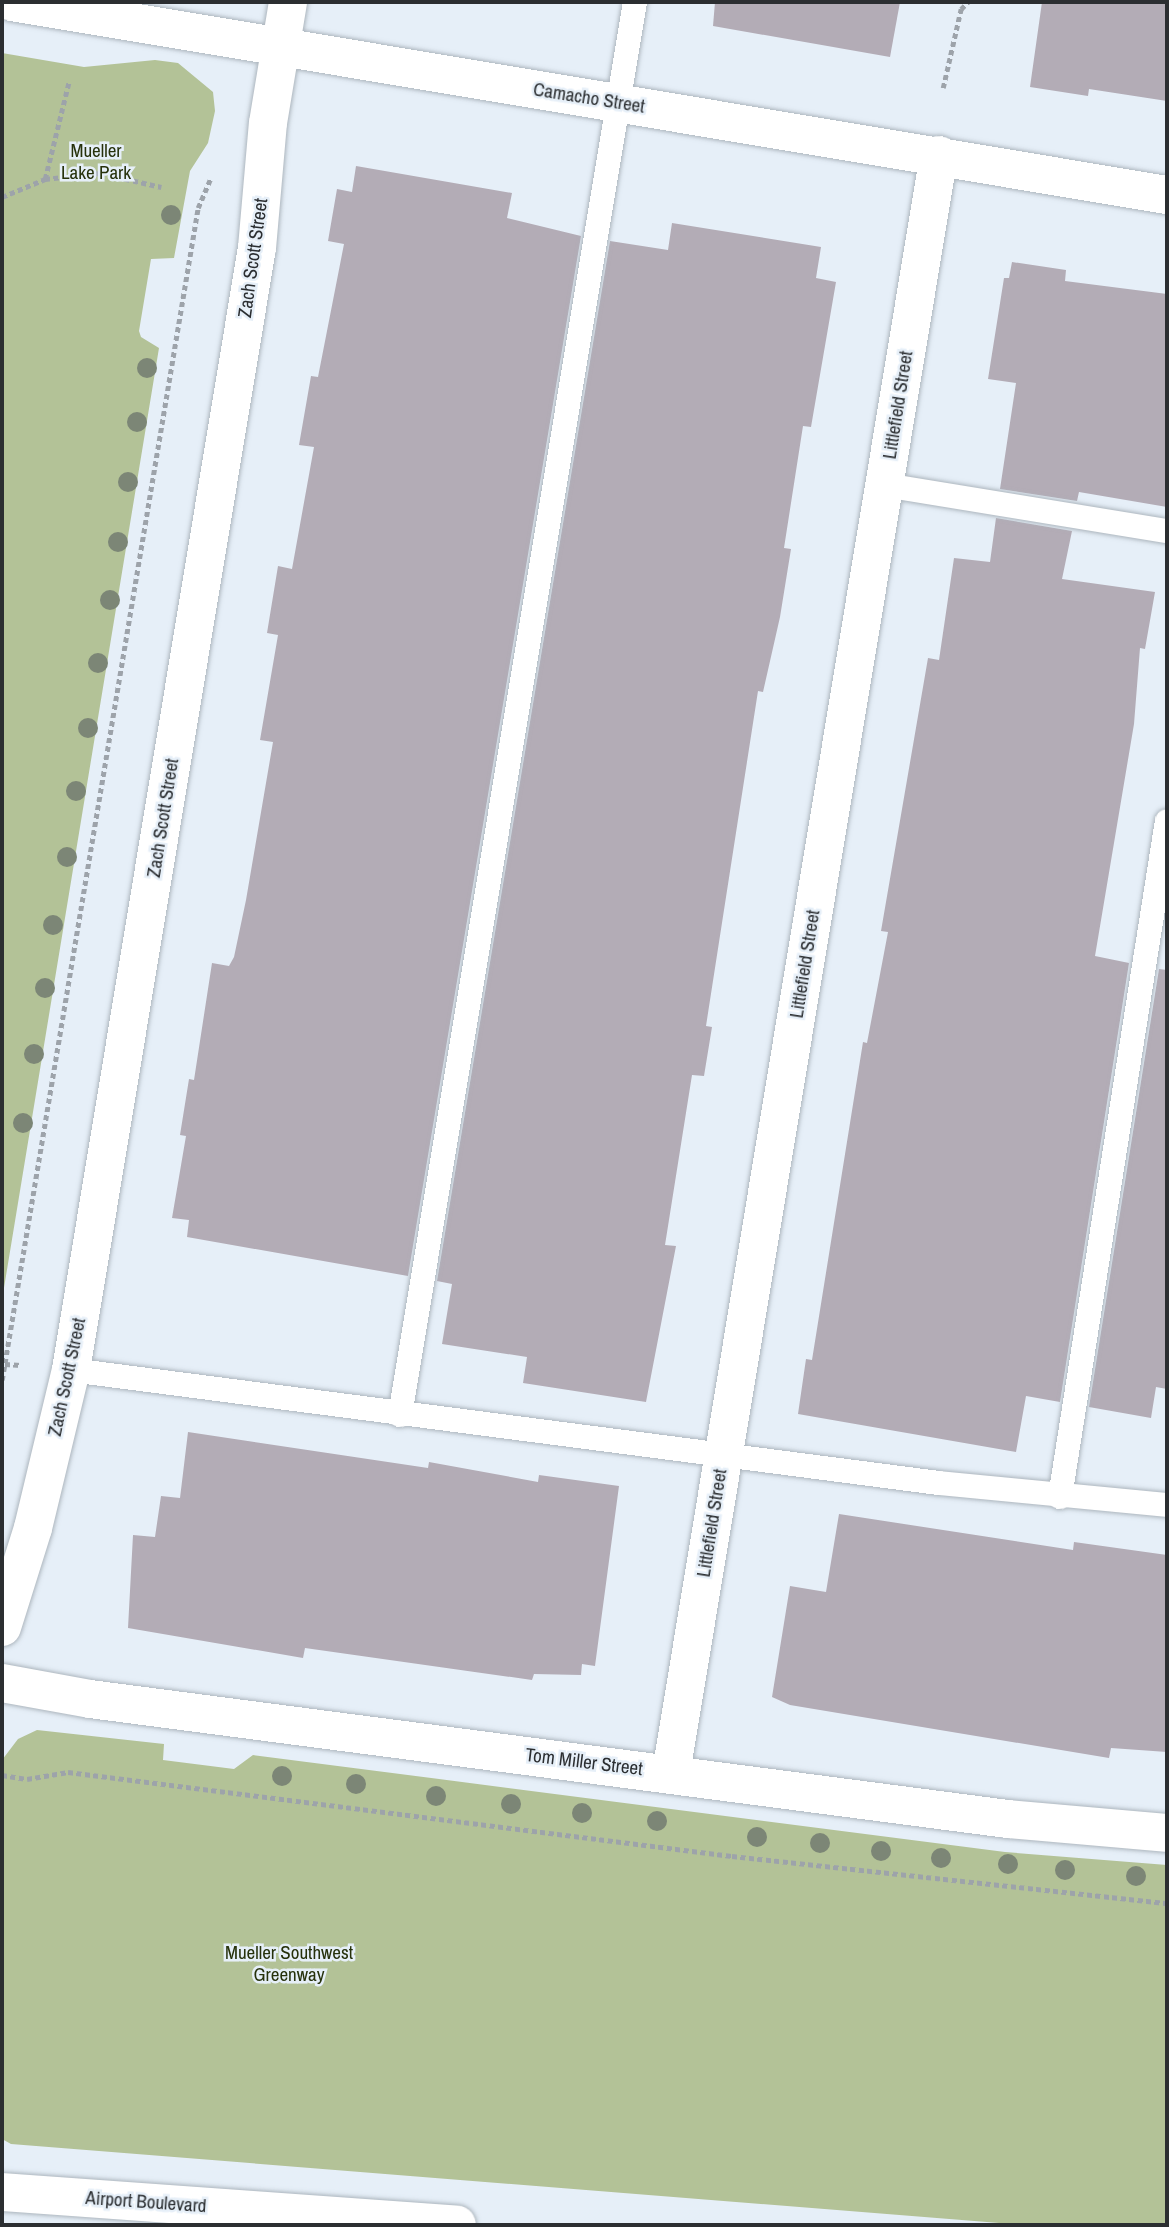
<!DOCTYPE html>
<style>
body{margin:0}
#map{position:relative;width:1169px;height:2227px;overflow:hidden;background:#e6eff8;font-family:"Archivo Narrow",sans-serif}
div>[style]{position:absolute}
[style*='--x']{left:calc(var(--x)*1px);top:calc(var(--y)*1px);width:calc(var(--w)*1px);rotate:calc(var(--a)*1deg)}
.green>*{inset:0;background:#b3c297}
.building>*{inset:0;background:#b3acb6}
.path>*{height:4.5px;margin-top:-2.25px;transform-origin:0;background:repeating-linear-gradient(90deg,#9da3aa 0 5px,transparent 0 8.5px)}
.roads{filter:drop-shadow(0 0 2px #adb6be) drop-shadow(0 0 2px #adb6be)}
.service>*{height:24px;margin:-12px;padding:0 12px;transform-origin:12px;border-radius:12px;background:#fff}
.minor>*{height:38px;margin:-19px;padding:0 19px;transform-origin:19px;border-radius:19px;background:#fff}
.tertiary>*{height:38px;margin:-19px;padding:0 19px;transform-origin:19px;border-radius:19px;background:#fff}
.primary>*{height:38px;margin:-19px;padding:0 19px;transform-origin:19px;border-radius:19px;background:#fff}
.trees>*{width:20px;height:20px;margin:-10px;border-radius:50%;background:#7c8676}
span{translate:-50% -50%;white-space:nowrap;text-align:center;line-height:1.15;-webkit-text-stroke:5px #e6eff8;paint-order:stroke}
.street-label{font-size:19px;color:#2b2e31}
.park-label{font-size:19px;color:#26310b}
.frame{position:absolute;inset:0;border:4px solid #2b2e31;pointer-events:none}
</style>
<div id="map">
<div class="green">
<div style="clip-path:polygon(2px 53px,84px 67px,155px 60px,178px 63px,213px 92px,215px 111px,208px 143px,190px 171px,174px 258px,151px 259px,139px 331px,141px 337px,159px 348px,2px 1300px)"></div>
<div style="clip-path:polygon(37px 1730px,164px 1744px,163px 1760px,234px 1769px,253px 1755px,1005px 1852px,1167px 1865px,1167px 2225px,1023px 2225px,11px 2144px,2px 2139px,2px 1760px,18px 1739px)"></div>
</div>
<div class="building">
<div style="clip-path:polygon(715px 2px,900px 2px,890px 57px,713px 26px)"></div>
<div style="clip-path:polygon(1042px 2px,1167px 2px,1167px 101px,1089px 89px,1088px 96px,1030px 87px)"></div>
<div style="clip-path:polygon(356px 166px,512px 193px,507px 218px,581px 236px,408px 1276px,187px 1237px,189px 1220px,172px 1218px,186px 1136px,180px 1135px,189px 1079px,194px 1080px,212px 963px,229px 966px,234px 957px,246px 900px,273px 742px,260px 740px,278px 635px,267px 633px,278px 566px,292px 569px,314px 447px,299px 445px,311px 376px,318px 377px,344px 244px,328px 241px,337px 189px,352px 192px)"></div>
<div style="clip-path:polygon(672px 223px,821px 247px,816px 278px,836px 282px,811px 427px,803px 426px,784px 548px,791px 549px,780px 617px,763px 692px,758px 691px,706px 1026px,712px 1027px,704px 1076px,692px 1075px,665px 1245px,676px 1246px,646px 1402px,523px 1383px,527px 1357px,442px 1344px,452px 1284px,437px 1281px,610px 241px,668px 250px)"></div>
<div style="clip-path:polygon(1012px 262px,1066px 270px,1065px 281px,1167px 294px,1167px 507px,1079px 492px,1077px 501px,1000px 489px,1016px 383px,988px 379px,1004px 278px,1009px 278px)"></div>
<div style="clip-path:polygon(996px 518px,1072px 531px,1062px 579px,1155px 592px,1145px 649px,1140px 648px,1134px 724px,1095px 956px,1129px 963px,1060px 1402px,1026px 1396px,1016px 1452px,798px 1414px,806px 1359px,812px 1360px,863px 1042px,867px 1043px,888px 932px,881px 931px,928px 658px,939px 660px,954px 558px,990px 562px)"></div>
<div style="clip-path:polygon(1159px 969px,1167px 970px,1167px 1389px,1156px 1387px,1151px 1418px,1089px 1407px)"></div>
<div style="clip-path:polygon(188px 1432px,428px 1468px,429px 1462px,538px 1482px,539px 1475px,619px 1486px,595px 1666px,582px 1664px,581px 1675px,534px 1674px,532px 1680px,305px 1648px,303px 1658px,128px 1628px,133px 1535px,155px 1537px,161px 1496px,180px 1498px)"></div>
<div style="clip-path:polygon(839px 1514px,1073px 1550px,1074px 1542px,1167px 1555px,1167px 1752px,1111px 1748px,1109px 1758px,790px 1705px,772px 1697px,790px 1586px,826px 1592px)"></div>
</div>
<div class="path">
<div style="--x:943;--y:88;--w:81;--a:-77.2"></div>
<div style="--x:961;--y:9;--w:10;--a:-45"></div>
<div style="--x:45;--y:179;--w:101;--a:-76.2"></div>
<div style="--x:2;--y:197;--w:47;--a:-22.7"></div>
<div style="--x:45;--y:179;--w:55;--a:-6.2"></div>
<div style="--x:100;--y:173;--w:63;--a:12.9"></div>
<div style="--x:5;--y:1364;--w:16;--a:4"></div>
<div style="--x:2;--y:1380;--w:1188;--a:-80.51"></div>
<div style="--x:198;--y:208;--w:33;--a:-67"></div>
<div style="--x:2;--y:1775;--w:25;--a:9"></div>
<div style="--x:27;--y:1779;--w:42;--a:-9.7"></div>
<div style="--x:68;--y:1772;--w:669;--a:7.21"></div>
<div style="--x:732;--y:1856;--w:438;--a:6.2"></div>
</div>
<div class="roads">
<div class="service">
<div style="--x:885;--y:485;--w:286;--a:9.3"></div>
<div style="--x:71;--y:1370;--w:875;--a:7.42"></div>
<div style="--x:939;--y:1483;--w:229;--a:5.5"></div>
<div style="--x:400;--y:1415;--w:1432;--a:-80.56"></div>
<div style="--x:1060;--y:1497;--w:684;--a:-81.01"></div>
</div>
<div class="minor">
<div style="--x:12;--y:2;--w:1171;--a:9.49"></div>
<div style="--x:2;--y:1683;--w:89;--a:10.3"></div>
<div style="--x:90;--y:1699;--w:926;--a:7.45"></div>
<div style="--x:1008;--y:1819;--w:160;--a:5"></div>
<div style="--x:671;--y:1773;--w:1640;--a:-80.6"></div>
</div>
<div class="tertiary">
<div style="--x:2;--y:1627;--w:104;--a:-72.6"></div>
<div style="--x:33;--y:1528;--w:163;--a:-76.5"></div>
<div style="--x:71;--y:1370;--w:1137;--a:-80.59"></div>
<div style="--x:257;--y:248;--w:125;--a:-85"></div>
<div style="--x:268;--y:123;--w:123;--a:-80.6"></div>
</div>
<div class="primary">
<div style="--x:2;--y:2192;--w:456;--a:4.1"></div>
</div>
</div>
<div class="trees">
<div style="left:171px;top:215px"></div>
<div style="left:147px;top:368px"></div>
<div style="left:137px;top:422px"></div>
<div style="left:128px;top:482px"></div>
<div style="left:118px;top:542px"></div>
<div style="left:110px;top:600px"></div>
<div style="left:98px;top:663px"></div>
<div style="left:88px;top:728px"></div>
<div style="left:76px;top:791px"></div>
<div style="left:67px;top:857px"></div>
<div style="left:53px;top:925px"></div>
<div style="left:45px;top:988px"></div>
<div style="left:34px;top:1054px"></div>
<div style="left:23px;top:1123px"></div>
<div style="left:282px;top:1776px"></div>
<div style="left:356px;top:1784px"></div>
<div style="left:436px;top:1796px"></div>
<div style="left:511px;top:1804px"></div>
<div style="left:582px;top:1813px"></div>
<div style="left:657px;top:1821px"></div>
<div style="left:757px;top:1837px"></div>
<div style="left:820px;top:1843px"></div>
<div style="left:881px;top:1851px"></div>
<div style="left:941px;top:1858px"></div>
<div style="left:1008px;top:1864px"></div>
<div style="left:1065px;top:1870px"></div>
<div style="left:1136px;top:1876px"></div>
</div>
<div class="street-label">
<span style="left:589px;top:98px;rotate:9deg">Camacho Street</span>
<span style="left:253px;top:258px;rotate:-82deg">Zach Scott Street</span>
<span style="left:898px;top:405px;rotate:-81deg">Littlefield Street</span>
<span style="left:163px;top:818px;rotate:-81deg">Zach Scott Street</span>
<span style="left:805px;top:964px;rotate:-81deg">Littlefield Street</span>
<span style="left:67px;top:1377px;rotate:-78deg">Zach Scott Street</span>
<span style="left:712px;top:1523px;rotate:-81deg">Littlefield Street</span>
<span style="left:584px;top:1762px;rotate:7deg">Tom Miller Street</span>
<span style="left:146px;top:2202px;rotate:4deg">Airport Boulevard</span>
</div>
<div class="park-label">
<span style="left:96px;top:162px">Mueller<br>Lake Park</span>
<span style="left:289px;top:1964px">Mueller Southwest<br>Greenway</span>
</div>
<div class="frame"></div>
</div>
